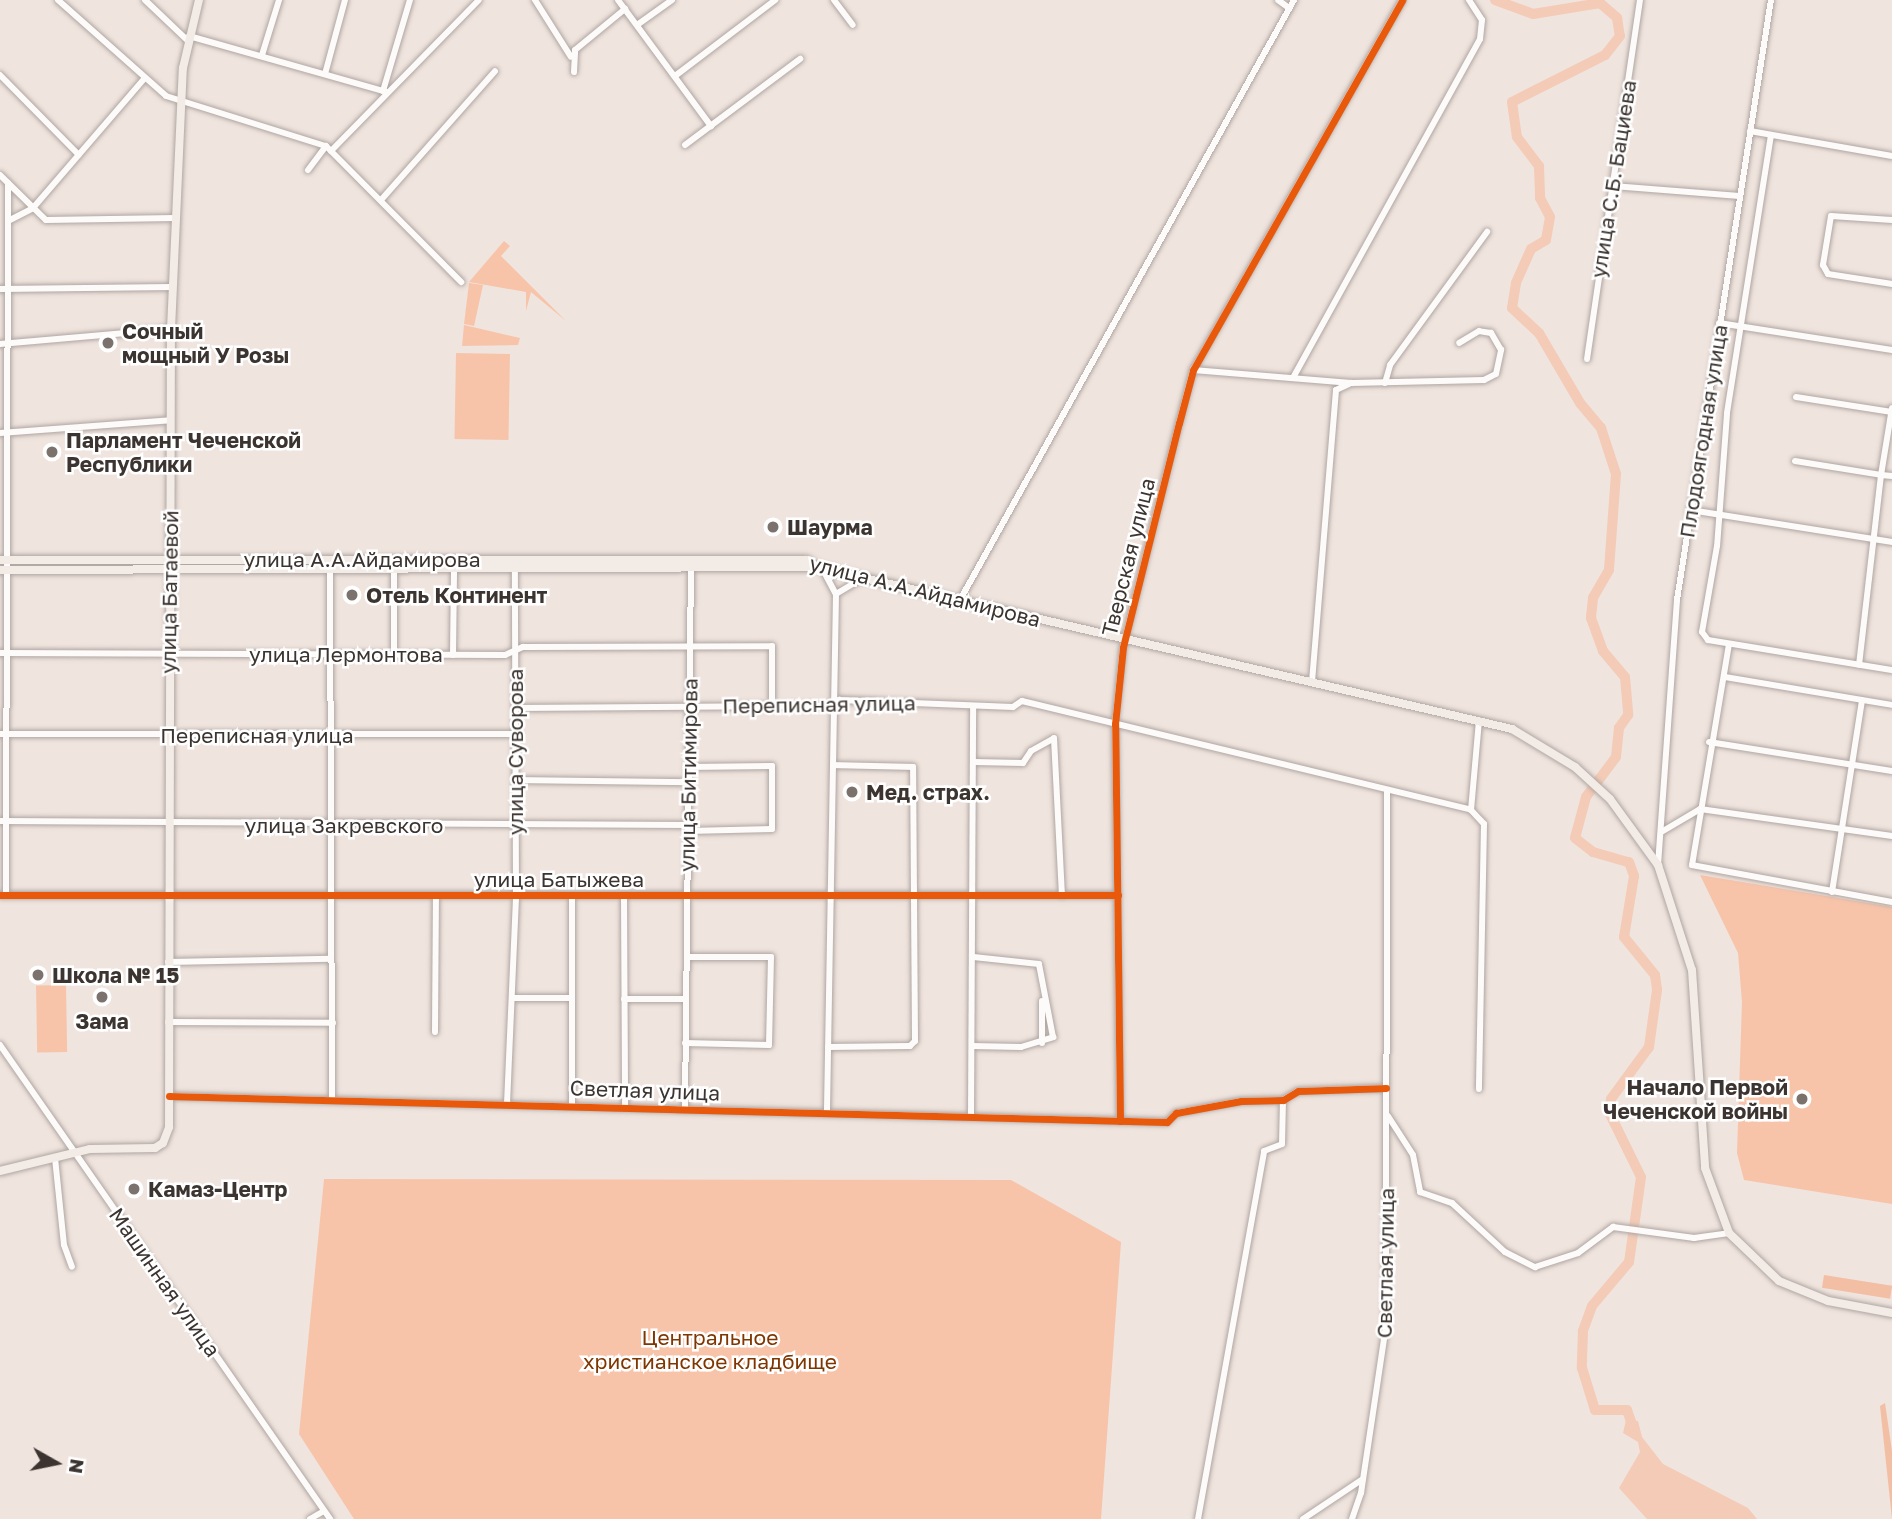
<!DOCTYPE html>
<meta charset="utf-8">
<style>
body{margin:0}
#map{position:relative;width:1892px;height:1519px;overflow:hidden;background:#f0e4de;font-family:"Golos Text",sans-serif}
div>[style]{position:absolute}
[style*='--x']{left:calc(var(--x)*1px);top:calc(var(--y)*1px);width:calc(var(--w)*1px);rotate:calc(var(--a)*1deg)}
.green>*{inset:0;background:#f7c4aa;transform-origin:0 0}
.forest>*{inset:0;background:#f2bfa4;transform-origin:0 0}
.water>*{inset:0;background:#f3cbb7}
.river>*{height:10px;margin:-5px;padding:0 5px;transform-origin:5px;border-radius:5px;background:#f3cbb7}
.roads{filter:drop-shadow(0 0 2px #afa6a2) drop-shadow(0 0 2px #afa6a2)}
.minor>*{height:6px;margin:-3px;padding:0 3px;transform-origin:3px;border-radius:3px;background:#fdfbfa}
.major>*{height:8px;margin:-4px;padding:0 4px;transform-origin:4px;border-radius:4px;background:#f3ebe6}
.cycleway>*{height:7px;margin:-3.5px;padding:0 3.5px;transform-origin:3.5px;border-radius:3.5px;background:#e8590c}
.dots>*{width:19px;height:19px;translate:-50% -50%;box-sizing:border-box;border:4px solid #fff;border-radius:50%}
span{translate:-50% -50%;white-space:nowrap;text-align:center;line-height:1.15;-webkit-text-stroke:5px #fff;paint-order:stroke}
.street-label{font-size:21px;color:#3c3430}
.poi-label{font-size:21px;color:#3c3430;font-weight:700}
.left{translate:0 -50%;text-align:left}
.right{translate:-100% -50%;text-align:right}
.park-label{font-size:21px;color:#803600}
.north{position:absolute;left:21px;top:1428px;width:70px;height:70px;-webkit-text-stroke:5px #fff;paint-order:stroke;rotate:99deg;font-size:19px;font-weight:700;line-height:28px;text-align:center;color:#3c3430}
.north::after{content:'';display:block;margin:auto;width:24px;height:32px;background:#3c3430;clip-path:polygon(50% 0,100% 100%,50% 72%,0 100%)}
</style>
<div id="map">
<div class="green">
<div style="clip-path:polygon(504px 241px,510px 246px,501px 256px,566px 321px,531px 292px,526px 311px,526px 292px,469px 282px)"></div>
<div style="clip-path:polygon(469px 283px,483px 285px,474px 326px,464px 324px)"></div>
<div style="clip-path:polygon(464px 325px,520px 338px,518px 345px,462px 346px)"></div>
<div style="left:456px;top:353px;width:54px;height:86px;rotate:1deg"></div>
<div style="clip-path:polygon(1700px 875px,1892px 907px,1892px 1204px,1744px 1180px,1737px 1153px,1742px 1002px,1738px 953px)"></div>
<div style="left:66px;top:985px;width:67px;height:30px;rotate:89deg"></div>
<div style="clip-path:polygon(324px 1179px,1011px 1180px,1121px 1242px,1101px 1519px,354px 1519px,299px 1434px)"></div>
</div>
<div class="forest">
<div style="left:1824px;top:1275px;width:69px;height:13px;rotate:9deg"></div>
<div style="clip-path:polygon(1885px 1403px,1892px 1451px,1892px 1519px,1880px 1406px)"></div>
</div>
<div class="water">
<div style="clip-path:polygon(1626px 1420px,1638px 1421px,1642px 1437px,1663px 1464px,1748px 1508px,1757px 1519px,1647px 1519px,1619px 1488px,1640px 1452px,1638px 1442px,1623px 1433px)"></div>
</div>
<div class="river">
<div style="--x:1495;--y:0;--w:40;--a:20.2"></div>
<div style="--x:1533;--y:14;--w:68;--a:-9.3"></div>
<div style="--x:1600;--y:3;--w:23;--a:41"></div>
<div style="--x:1617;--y:18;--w:18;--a:81"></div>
<div style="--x:1620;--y:36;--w:24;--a:128"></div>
<div style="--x:1605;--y:55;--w:104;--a:153.2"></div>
<div style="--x:1512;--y:102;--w:35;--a:82"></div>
<div style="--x:1517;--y:137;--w:36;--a:53"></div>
<div style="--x:1539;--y:166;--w:32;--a:88"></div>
<div style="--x:1540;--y:198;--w:21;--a:62"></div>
<div style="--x:1550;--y:217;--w:23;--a:100"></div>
<div style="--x:1546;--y:240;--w:17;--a:149"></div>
<div style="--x:1531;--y:249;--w:37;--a:114"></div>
<div style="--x:1516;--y:283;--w:25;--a:99"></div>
<div style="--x:1512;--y:308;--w:37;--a:43"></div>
<div style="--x:1539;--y:333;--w:81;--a:59.6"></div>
<div style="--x:1580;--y:403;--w:33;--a:50"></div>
<div style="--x:1601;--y:428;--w:48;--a:71.9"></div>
<div style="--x:1616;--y:474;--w:96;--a:94.2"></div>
<div style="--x:1609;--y:570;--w:32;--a:120"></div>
<div style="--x:1593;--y:598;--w:20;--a:96"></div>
<div style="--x:1591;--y:618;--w:35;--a:70"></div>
<div style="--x:1603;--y:651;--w:34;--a:50"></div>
<div style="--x:1625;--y:677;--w:38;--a:85"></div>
<div style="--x:1628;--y:715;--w:16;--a:125"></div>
<div style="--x:1619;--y:728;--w:29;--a:96"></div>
<div style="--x:1616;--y:757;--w:50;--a:126.9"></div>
<div style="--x:1586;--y:797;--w:42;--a:105"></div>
<div style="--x:1575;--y:838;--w:23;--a:38"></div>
<div style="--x:1593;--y:852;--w:37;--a:16"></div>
<div style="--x:1629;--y:862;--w:15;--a:70"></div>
<div style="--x:1634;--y:876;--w:62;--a:99.3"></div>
<div style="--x:1624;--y:937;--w:49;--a:50.8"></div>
<div style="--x:1655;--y:975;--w:15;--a:82"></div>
<div style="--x:1657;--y:990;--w:58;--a:98"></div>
<div style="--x:1649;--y:1047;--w:64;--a:126.2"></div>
<div style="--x:1611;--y:1099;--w:13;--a:99"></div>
<div style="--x:1609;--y:1112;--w:72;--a:63.8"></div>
<div style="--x:1641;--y:1177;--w:86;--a:98"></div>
<div style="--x:1629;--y:1262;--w:57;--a:130.1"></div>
<div style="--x:1592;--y:1306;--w:27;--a:110"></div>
<div style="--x:1583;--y:1331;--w:37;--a:92"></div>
<div style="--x:1582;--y:1368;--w:44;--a:72.8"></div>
<div style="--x:1595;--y:1410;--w:32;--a:0"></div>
<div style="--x:1627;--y:1410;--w:24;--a:71"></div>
</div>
<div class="roads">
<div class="minor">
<div style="--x:58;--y:0;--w:144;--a:41.6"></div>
<div style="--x:166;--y:96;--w:168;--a:17.4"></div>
<div style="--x:326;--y:146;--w:192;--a:45.2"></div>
<div style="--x:145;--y:0;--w:59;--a:43.6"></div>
<div style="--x:535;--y:0;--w:67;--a:57.7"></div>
<div style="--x:618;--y:0;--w:157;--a:53.6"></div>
<div style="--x:834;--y:0;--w:31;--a:53"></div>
<div style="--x:1278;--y:0;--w:14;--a:36"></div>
<div style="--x:637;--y:25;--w:43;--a:-35.5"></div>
<div style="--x:189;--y:36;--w:206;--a:15.8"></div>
<div style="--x:262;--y:55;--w:58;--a:-72.8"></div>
<div style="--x:574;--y:72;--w:22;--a:-87"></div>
<div style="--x:575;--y:50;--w:65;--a:-39.4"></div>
<div style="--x:325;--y:74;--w:77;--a:-74.9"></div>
<div style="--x:0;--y:75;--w:112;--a:45.4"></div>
<div style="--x:675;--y:76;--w:126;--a:-37.2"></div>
<div style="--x:383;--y:91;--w:95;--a:-73.5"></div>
<div style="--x:1750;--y:131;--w:144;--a:10"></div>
<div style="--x:1771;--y:135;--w:282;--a:99"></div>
<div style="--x:1727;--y:414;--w:132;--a:94.3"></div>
<div style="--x:1717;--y:546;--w:87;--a:99.9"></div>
<div style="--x:1702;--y:632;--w:10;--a:53"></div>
<div style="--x:1708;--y:640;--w:186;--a:9.3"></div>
<div style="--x:685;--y:145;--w:144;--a:-36.8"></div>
<div style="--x:331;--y:151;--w:211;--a:-45.6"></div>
<div style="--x:308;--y:170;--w:30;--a:-53"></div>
<div style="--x:0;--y:175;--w:64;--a:44.4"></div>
<div style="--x:46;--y:220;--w:129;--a:-0.9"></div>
<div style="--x:1613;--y:186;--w:127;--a:4.5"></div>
<div style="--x:381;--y:200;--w:172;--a:-48.5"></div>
<div style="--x:1892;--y:220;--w:61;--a:-176.2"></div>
<div style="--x:1831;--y:216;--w:50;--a:99.3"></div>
<div style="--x:1823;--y:265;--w:10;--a:61"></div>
<div style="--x:1828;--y:274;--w:65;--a:8.9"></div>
<div style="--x:8;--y:221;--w:28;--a:-27"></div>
<div style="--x:33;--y:208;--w:170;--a:-49.3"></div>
<div style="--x:0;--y:289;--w:172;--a:-0.7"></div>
<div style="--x:1719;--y:323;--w:175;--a:8.9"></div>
<div style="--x:0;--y:344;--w:172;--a:-5"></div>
<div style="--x:1587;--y:359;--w:363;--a:-81.6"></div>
<div style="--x:1193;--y:370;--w:159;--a:4.7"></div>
<div style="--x:1294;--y:376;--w:385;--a:-61.1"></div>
<div style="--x:1480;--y:39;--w:19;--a:-84"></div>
<div style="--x:1482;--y:20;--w:24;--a:-123"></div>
<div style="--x:1385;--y:383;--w:19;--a:-74"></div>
<div style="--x:1390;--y:365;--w:165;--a:-53.9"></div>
<div style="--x:1796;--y:397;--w:97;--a:8.9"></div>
<div style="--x:1892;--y:408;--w:68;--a:99.3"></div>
<div style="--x:1881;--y:475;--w:11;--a:5"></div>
<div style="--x:0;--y:433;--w:171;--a:-4.3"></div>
<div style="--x:1795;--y:461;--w:87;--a:9.2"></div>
<div style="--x:1881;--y:475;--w:191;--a:96.6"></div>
<div style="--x:1690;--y:510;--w:205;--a:9"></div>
<div style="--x:394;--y:567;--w:88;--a:90"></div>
<div style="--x:330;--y:568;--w:531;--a:89.78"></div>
<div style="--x:822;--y:568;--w:30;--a:62"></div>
<div style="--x:836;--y:594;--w:516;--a:91"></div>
<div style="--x:836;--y:594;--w:33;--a:-31"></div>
<div style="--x:960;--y:600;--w:687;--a:-60.9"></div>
<div style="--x:1729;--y:644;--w:224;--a:99.5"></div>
<div style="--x:1692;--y:865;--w:203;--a:10.5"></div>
<div style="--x:0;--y:653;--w:505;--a:0.23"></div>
<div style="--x:505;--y:655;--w:20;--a:-24"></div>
<div style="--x:523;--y:647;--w:249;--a:-0.2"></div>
<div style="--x:772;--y:646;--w:61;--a:90"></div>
<div style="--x:453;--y:655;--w:88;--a:-89.3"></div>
<div style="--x:1725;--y:677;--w:169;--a:9.5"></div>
<div style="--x:1312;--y:682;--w:293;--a:-85.3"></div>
<div style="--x:1336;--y:390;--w:17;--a:-25"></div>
<div style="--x:1351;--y:383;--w:133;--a:-1.3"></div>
<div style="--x:1484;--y:380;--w:13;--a:-27"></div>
<div style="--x:1496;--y:374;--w:25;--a:-78"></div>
<div style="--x:1501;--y:350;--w:20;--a:-120"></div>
<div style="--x:1491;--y:333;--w:12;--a:-171"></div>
<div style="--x:1479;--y:331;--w:23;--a:149"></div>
<div style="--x:516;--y:708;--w:312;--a:-0.4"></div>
<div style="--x:828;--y:706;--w:13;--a:-29"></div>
<div style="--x:839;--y:700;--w:174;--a:2.3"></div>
<div style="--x:1013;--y:707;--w:11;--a:-34"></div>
<div style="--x:1022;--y:701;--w:462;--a:13.6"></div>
<div style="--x:1471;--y:810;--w:90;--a:-84.9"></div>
<div style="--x:0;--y:734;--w:514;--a:0"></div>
<div style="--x:1709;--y:742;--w:185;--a:9"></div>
<div style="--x:974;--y:762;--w:49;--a:1.2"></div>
<div style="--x:1023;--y:763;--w:14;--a:-56"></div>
<div style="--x:1031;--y:751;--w:26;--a:-29"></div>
<div style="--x:1054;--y:738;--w:158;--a:87.1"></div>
<div style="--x:516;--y:780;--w:172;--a:0.7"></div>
<div style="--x:1471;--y:810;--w:19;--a:47"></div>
<div style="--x:1484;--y:824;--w:265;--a:91.1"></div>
<div style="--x:0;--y:821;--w:688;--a:0.33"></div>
<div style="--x:688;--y:831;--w:84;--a:-1.4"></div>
<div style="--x:772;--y:829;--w:63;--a:-90"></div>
<div style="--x:772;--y:766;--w:84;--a:179.3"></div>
<div style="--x:1663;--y:831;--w:43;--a:-30.7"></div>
<div style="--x:1700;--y:809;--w:194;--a:8"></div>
<div style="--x:1658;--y:865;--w:266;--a:-85.9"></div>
<div style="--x:1677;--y:600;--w:607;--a:-81.1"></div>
<div style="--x:1832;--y:892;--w:194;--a:-81.1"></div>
<div style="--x:0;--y:895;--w:1118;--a:0"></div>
<div style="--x:6;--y:895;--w:712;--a:-89.84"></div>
<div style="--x:572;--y:896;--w:209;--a:90"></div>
<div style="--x:624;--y:896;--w:211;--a:89.7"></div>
<div style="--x:168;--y:962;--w:163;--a:-1.1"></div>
<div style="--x:512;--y:998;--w:59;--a:0"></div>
<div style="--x:624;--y:999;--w:61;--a:0"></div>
<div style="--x:1042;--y:1001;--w:42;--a:90"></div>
<div style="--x:168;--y:1022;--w:165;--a:0.3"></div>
<div style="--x:435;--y:1032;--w:135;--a:-89.6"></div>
<div style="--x:685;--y:1043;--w:84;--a:1.4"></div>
<div style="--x:769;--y:1045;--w:88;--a:-88.7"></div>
<div style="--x:771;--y:957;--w:84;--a:180"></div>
<div style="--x:0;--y:1045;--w:578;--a:55.15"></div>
<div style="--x:972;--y:1046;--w:49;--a:1.2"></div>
<div style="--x:1021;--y:1047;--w:34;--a:-17"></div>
<div style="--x:1053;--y:1037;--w:74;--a:-100.9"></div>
<div style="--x:1039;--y:964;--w:66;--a:-173.9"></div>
<div style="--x:828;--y:1047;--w:82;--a:-0.7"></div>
<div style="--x:910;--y:1046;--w:7;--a:-45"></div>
<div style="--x:915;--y:1041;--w:274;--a:-90.4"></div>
<div style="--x:913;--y:767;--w:80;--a:-178.6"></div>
<div style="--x:169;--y:1096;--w:998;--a:1.49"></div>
<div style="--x:1167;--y:1122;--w:13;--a:-45"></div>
<div style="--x:1176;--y:1113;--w:66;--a:-10.5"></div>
<div style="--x:1241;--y:1101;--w:42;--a:-1.4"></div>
<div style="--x:1283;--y:1100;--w:17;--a:-31"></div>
<div style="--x:1298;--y:1091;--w:88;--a:-2"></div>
<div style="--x:507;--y:1104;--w:208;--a:-87.5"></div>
<div style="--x:516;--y:896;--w:329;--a:-90.2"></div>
<div style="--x:685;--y:1109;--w:542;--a:-89.37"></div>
<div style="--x:971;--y:1116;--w:410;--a:-89.7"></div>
<div style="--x:1388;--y:1116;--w:46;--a:57.3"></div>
<div style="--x:1413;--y:1155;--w:38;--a:79"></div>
<div style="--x:1420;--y:1192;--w:34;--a:19"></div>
<div style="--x:1452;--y:1203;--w:72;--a:42.8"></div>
<div style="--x:1505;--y:1252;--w:34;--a:27"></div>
<div style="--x:1535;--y:1267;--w:45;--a:-18"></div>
<div style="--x:1578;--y:1253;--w:44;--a:-36.6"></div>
<div style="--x:1613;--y:1227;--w:82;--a:7.7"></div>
<div style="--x:1694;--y:1238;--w:35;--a:-8"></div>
<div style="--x:1120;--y:1121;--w:397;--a:-90.7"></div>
<div style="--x:1115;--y:724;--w:77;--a:-84.1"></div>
<div style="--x:1123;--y:647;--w:231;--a:-76"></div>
<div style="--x:1179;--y:423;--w:55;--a:-75.2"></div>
<div style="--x:1193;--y:370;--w:425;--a:-60.5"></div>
<div style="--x:55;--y:1158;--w:87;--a:84.1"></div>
<div style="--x:64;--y:1245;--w:23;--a:70"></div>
<div style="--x:310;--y:1519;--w:16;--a:-30"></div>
<div style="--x:1198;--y:1519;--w:374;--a:-79.8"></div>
<div style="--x:1264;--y:1151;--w:19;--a:-21"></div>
<div style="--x:1282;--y:1144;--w:44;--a:-88.7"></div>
<div style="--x:1303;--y:1519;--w:72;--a:-33.7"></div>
<div style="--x:1352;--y:1519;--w:28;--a:-71"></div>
<div style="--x:1361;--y:1493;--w:169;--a:-81.5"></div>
<div style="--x:1386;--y:1326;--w:534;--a:-89.89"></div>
</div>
<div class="major">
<div style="--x:0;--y:560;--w:806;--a:0"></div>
<div style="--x:806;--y:560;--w:13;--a:32"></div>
<div style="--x:817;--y:567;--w:714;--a:13.12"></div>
<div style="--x:1512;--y:729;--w:74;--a:31.1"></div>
<div style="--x:1575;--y:767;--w:47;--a:42.4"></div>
<div style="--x:1610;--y:799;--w:82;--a:54"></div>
<div style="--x:1658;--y:865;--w:110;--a:72.1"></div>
<div style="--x:1692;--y:970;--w:198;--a:86.2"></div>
<div style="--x:1705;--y:1168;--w:69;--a:69.7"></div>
<div style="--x:1729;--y:1233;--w:69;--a:43.8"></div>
<div style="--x:1779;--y:1281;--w:53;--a:22.2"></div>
<div style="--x:1828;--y:1301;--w:65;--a:10.6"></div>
<div style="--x:0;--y:570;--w:817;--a:-0.21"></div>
<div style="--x:0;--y:1171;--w:93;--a:-13.7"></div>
<div style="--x:90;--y:1149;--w:65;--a:-0.9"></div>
<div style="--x:155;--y:1148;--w:9;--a:-32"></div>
<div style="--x:163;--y:1143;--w:17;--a:-69"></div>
<div style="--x:169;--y:1127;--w:798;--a:-89.86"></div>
<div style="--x:171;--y:329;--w:261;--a:-87.4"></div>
<div style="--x:183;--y:68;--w:70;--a:-76.8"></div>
</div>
</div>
<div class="cycleway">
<div style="--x:0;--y:895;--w:1118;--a:0"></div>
<div style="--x:169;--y:1096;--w:998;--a:1.49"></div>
<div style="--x:1167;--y:1122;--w:13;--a:-45"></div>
<div style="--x:1176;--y:1113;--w:66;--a:-10.5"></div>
<div style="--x:1241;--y:1101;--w:42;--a:-1.4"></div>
<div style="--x:1283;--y:1100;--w:17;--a:-31"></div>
<div style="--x:1298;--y:1091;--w:88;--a:-2"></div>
<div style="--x:1120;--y:1121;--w:397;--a:-90.7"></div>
<div style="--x:1115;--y:724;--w:77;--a:-84.1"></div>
<div style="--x:1123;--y:647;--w:231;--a:-76"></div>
<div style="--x:1179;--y:423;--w:55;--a:-75.2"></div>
<div style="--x:1193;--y:370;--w:425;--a:-60.5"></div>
</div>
<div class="dots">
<div style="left:108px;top:343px;background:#7b726d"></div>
<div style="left:52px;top:452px;background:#7b726d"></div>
<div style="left:773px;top:527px;background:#7b726d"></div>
<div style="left:352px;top:595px;background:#7b726d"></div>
<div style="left:852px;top:792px;background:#7b726d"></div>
<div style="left:38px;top:975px;background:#7b726d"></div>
<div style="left:102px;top:997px;background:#7b726d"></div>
<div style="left:1802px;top:1099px;background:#7b726d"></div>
<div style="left:134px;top:1189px;background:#7b726d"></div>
</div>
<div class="street-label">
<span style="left:1613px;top:179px;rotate:-81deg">улица С.Б. Бациева</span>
<span style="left:1703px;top:431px;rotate:-81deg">Плодоягодная улица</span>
<span style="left:1128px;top:557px;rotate:-76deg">Тверская улица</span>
<span style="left:362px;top:559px">улица А.А.Айдамирова</span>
<span style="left:925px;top:591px;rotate:14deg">улица А.А.Айдамирова</span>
<span style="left:169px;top:592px;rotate:-89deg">улица Батаевой</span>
<span style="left:346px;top:654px">улица Лермонтова</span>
<span style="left:819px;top:704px;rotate:-1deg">Переписная улица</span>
<span style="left:257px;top:735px">Переписная улица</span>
<span style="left:515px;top:752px;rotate:-90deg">улица Суворова</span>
<span style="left:688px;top:775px;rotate:-89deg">улица Битимирова</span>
<span style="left:344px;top:825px">улица Закревского</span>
<span style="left:559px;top:879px">улица Батыжева</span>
<span style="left:645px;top:1090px;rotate:2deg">Светлая улица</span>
<span style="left:1385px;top:1263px;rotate:-89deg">Светлая улица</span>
<span style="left:165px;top:1282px;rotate:55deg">Машинная улица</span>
</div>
<div class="poi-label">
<span class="left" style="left:122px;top:343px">Сочный<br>мощный У Розы</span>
<span class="left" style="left:66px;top:452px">Парламент Чеченской<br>Республики</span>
<span class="left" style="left:787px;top:527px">Шаурма</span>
<span class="left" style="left:366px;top:595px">Отель Континент</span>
<span class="left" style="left:866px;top:792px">Мед. страх.</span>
<span class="left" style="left:52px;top:975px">Школа № 15</span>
<span style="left:102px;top:1021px">Зама</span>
<span class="right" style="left:1788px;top:1099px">Начало Первой<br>Чеченской войны</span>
<span class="left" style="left:148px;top:1189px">Камаз-Центр</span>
</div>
<div class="park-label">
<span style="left:710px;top:1349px">Центральное<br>христианское кладбище</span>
</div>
<div class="north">N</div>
</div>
